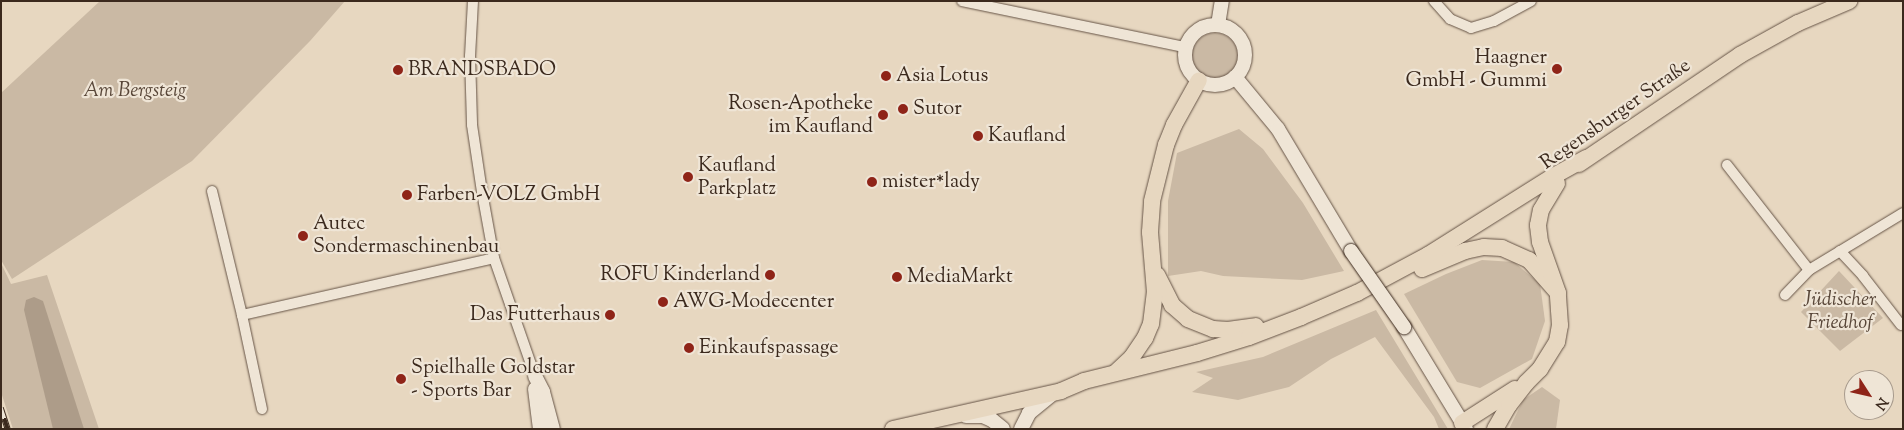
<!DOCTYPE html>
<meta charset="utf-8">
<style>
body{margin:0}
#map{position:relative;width:1904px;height:430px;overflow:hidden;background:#e7d7c0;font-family:"Sorts Mill Goudy",serif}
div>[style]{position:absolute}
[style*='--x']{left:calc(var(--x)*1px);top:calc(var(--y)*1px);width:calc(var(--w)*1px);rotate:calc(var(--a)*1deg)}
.green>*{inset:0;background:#cab9a4}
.round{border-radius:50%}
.water>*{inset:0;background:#ad9c89}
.roads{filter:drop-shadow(0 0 1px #665446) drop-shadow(0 0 1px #665446)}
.street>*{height:10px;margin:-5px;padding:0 5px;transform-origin:5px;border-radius:5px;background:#efe5d6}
.secondary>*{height:14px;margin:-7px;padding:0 7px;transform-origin:7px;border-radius:7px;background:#efe5d6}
.secondary>.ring{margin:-7px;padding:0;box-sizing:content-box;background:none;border:14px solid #efe5d6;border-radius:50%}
.primary>*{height:16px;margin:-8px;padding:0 8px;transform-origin:8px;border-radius:8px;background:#e7d7c0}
.rail>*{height:5.5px;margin-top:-2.75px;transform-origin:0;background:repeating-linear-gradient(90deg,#efe5d6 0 11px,#3b291d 0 22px);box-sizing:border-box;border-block:1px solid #3b291d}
.bridges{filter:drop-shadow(0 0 1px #3b291d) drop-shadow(0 0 1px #3b291d)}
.secondary-bridge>*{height:14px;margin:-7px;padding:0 7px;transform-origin:7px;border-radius:7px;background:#efe5d6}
.dots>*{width:14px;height:14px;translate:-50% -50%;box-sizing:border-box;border:2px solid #efe5d6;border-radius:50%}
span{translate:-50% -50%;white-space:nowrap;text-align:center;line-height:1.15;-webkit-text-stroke:4.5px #efe5d6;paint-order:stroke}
.poi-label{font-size:20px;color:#3b291d}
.right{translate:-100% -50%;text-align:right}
.left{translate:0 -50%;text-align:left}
.park-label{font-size:20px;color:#584638;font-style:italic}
.street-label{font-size:20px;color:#3b291d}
.frame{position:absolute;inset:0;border:2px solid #3b291d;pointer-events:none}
.north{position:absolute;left:1844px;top:370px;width:50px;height:50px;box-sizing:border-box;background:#efe5d6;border:1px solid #a79a8c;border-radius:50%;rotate:125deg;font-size:14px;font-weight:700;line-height:20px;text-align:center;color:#3b291d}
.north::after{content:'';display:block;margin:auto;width:18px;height:22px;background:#8f2418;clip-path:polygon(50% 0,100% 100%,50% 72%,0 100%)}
</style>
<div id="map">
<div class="green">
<div style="clip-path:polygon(100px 1px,345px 1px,310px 41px,192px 161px,12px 279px,1px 260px,1px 93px)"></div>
<div class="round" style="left:1192px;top:33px;width:46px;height:46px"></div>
<div style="clip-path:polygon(1239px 129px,1263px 149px,1303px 203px,1344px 271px,1302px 280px,1223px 276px,1201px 271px,1168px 276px,1168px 201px,1177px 153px)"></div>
<div style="clip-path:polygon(1482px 260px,1514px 262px,1540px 284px,1545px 321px,1532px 359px,1480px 388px,1457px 382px,1404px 294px,1446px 274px)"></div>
<div style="clip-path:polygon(1px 263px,11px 284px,47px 275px,99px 429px,13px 429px,1px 392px)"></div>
<div style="clip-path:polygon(1839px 271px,1883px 318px,1840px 351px,1801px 312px)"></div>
<div style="clip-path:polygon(1376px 310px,1448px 429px,1439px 429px,1434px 417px,1375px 337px,1331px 359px,1289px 387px,1238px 400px,1192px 392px,1213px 378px,1196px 372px,1263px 357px)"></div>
<div style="clip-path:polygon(1542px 387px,1560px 400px,1556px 429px,1509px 429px,1523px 400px)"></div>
</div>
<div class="water">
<div style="clip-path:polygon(34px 297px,43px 301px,84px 429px,53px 429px,24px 310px,26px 300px)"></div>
</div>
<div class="roads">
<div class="street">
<div style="--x:473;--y:1;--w:55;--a:93.1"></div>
<div style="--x:470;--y:56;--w:69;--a:88.3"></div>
<div style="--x:472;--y:125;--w:68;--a:81.5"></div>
<div style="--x:482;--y:192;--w:67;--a:79.7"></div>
<div style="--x:494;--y:258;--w:125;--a:70.8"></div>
<div style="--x:962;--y:1;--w:228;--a:11.7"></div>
<div style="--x:1434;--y:1;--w:24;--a:48"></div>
<div style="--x:1450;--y:19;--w:23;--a:23"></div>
<div style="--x:1471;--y:28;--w:24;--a:-17"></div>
<div style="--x:1494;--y:21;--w:42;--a:-28.4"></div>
<div style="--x:1727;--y:165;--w:133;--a:52"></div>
<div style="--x:212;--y:191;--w:128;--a:76.4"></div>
<div style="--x:1840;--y:251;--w:34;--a:47"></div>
<div style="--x:1863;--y:276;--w:62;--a:52.2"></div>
<div style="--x:1785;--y:295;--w:35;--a:-46"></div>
<div style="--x:1809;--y:270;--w:110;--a:-31.2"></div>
<div style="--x:262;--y:409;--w:96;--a:-102"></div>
<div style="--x:242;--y:315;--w:258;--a:-12.7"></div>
</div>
<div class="secondary">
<div style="--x:1218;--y:25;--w:24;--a:-81"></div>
<div class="ring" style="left:1185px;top:25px;width:46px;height:46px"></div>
<div style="--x:1235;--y:77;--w:67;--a:50.4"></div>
<div style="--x:1278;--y:129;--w:142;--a:59.1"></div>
<div style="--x:1404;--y:327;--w:119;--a:58.7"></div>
<div style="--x:535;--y:376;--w:18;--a:63"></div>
<div style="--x:543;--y:392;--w:38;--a:75"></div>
<div style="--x:535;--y:389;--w:40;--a:82.9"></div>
<div style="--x:966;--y:416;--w:17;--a:0"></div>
<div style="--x:983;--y:416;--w:10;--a:24"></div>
<div style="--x:992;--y:420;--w:14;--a:39"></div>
<div style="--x:1021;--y:429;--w:18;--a:-63"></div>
<div style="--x:1029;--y:413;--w:28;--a:-39"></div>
</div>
<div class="primary">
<div style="--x:1579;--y:164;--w:194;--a:-34.1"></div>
<div style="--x:1740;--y:55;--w:66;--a:-28.9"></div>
<div style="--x:1798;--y:23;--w:56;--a:-23.3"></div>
<div style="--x:1422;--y:269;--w:47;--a:-22.7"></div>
<div style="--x:1465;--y:251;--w:19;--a:-12"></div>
<div style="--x:1484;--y:247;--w:18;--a:3"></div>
<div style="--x:1502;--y:248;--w:30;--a:24"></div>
<div style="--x:1529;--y:260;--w:44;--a:48.7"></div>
<div style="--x:1157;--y:275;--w:34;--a:63"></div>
<div style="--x:1172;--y:305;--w:21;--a:41"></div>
<div style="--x:1188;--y:319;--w:27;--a:22"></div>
<div style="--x:1213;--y:329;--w:15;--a:4"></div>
<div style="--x:1228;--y:330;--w:28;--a:-8"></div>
<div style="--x:1115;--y:373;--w:23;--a:-43"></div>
<div style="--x:1132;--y:357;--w:23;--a:-56"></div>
<div style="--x:1145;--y:338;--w:15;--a:-67"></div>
<div style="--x:1151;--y:324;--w:32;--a:-83"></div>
<div style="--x:1155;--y:292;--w:60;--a:-94.8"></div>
<div style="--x:1150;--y:232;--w:31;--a:-86"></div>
<div style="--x:1152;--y:201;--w:58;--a:-76"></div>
<div style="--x:1166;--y:145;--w:22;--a:-68"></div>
<div style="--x:1174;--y:125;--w:51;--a:-60.9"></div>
<div style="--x:1462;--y:423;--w:63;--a:-32.7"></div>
<div style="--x:893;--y:429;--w:172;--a:-12.7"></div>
<div style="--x:1061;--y:391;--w:25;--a:-23"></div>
<div style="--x:1084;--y:381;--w:116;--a:-13.9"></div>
<div style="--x:1197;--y:353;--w:54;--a:-17.1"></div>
<div style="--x:1249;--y:337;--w:56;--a:-21"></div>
<div style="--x:1301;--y:317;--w:61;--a:-23.2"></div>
<div style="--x:1357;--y:293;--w:81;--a:-28.2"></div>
<div style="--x:1428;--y:255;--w:146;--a:-32.2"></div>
<div style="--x:1552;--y:177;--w:39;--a:-29"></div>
<div style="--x:1495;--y:429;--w:28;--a:-60"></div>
<div style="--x:1509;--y:405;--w:28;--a:-52"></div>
<div style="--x:1526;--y:383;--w:20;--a:-45"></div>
<div style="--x:1540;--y:369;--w:32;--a:-58"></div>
<div style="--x:1557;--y:342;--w:17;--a:-80"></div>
<div style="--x:1560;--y:325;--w:32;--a:-94"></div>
<div style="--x:1558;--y:293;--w:54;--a:-109.4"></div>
<div style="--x:1540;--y:242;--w:17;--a:-97"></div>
<div style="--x:1538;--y:225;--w:15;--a:-79"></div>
<div style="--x:1541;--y:210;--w:31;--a:-59"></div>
</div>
</div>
<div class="rail">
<div style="--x:1;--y:408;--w:22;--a:72"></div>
</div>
<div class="bridges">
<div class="secondary-bridge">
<div style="--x:1351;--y:251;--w:93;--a:55.1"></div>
</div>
</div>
<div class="dots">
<div style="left:1557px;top:69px;background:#8f2418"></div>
<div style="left:398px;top:70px;background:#8f2418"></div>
<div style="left:886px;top:76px;background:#8f2418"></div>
<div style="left:903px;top:109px;background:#8f2418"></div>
<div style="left:883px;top:115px;background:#8f2418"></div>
<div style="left:978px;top:136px;background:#8f2418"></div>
<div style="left:688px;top:177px;background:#8f2418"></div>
<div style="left:872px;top:182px;background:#8f2418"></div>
<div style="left:407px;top:195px;background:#8f2418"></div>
<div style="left:303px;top:236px;background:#8f2418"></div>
<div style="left:770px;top:275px;background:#8f2418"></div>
<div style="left:897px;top:277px;background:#8f2418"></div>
<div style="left:663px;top:302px;background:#8f2418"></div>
<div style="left:610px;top:315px;background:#8f2418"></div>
<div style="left:689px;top:348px;background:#8f2418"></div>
<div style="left:401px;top:379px;background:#8f2418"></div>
</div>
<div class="poi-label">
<span class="right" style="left:1547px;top:70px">Haagner<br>GmbH - Gummi</span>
<span class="left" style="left:408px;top:70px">BRANDSBADO</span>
<span class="left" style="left:896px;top:76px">Asia Lotus</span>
<span class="right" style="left:873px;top:116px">Rosen-Apotheke<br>im Kaufland</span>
<span class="left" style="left:913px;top:109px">Sutor</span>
<span class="left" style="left:988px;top:136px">Kaufland</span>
<span class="left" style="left:698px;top:178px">Kaufland<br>Parkplatz</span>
<span class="left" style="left:882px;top:182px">mister*lady</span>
<span class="left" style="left:417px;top:195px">Farben-VOLZ GmbH</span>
<span class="left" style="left:313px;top:236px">Autec<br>Sondermaschinenbau</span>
<span class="right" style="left:760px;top:275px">ROFU Kinderland</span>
<span class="left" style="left:907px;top:277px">MediaMarkt</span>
<span class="left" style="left:673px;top:302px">AWG-Modecenter</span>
<span class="right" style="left:600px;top:315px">Das Futterhaus</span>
<span class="left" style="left:699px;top:348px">Einkaufspassage</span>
<span class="left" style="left:411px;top:380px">Spielhalle Goldstar<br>- Sports Bar</span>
</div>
<div class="park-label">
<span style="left:135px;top:91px">Am Bergsteig</span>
<span style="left:1840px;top:312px">Jüdischer<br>Friedhof</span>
</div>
<div class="street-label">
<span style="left:1616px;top:115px;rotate:-35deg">Regensburger Straße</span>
</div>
<div class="frame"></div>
<div class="north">N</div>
</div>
